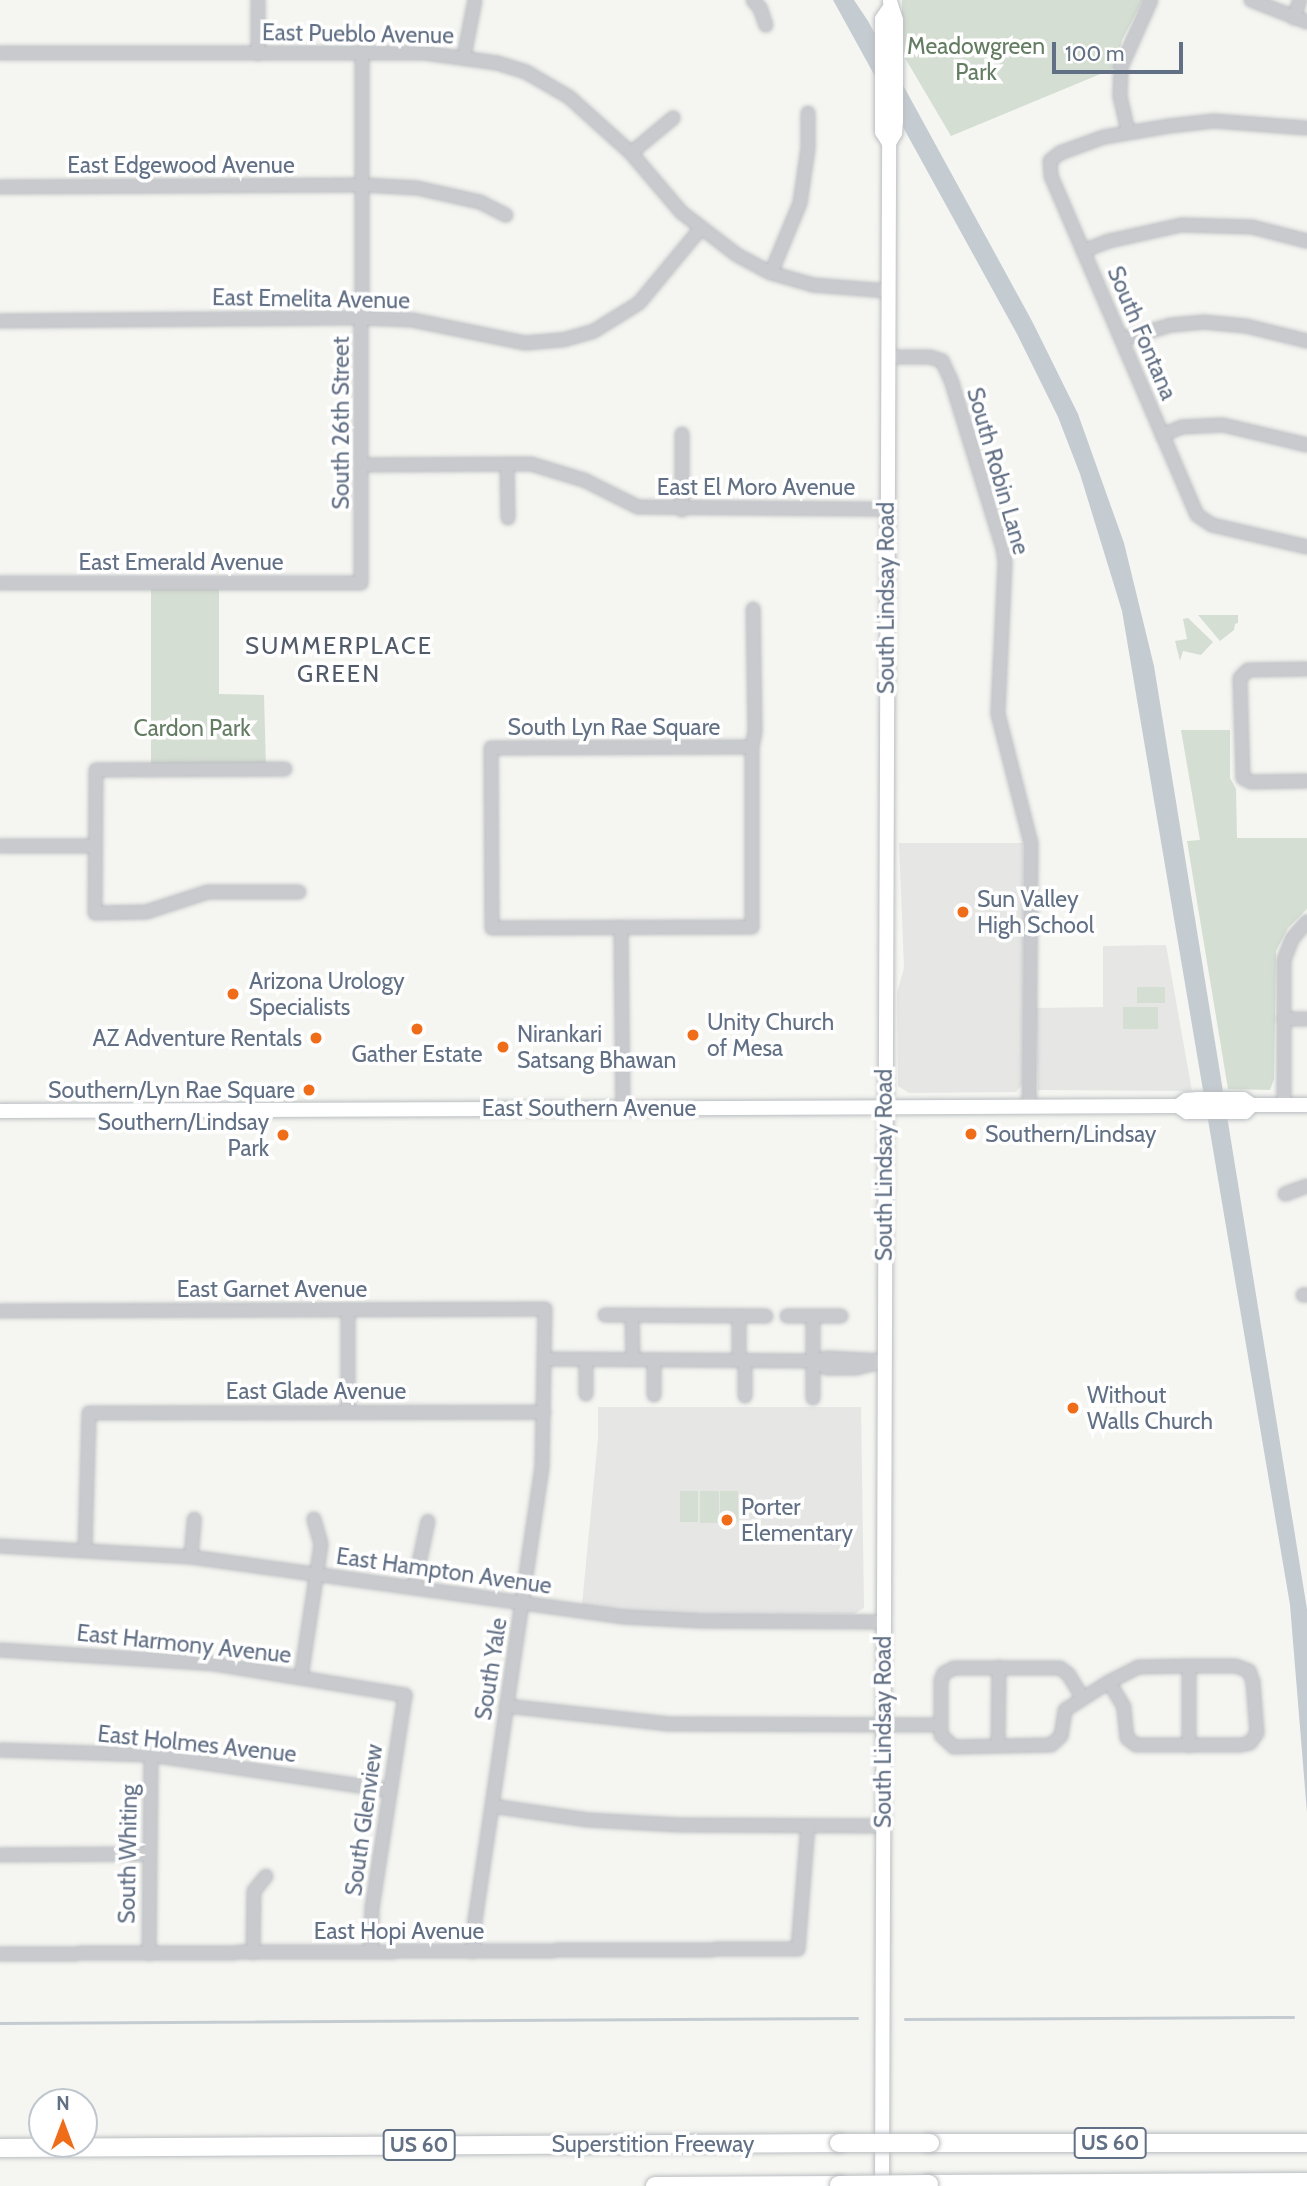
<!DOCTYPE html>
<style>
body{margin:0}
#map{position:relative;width:1307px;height:2186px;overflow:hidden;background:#f5f6f1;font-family:Cabin,sans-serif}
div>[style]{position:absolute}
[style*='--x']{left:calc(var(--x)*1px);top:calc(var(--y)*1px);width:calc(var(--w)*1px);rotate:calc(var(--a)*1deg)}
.built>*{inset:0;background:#e6e6e5}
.green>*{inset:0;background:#d5ded2;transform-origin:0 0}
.water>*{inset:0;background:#c4ccd2}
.stream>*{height:2.5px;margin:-1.25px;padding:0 1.25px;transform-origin:1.25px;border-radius:1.25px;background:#c4ccd2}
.roads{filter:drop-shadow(0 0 2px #babdc1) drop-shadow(0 0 2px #babdc1)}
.minor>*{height:12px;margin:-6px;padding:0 6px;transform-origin:6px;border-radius:6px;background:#c8cace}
.major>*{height:14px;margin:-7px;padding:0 7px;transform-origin:7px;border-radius:7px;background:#fff}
.highway>*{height:18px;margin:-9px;padding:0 9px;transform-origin:9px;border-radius:9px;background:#fff}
.bridges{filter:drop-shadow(0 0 2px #b9bcbf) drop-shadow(0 0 2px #b9bcbf)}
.highway-bridge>*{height:18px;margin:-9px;padding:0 9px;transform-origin:9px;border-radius:9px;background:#fff}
.dots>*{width:19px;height:19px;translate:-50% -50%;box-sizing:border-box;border:4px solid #fff;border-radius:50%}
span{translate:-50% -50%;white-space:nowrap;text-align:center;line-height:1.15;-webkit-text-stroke:7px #fff;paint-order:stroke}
.shield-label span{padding:2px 5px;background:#fff;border:2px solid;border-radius:5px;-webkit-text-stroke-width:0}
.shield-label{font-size:21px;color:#627085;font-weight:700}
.street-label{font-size:23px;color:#627085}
.park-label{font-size:23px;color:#637c62}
.poi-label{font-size:23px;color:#627085}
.left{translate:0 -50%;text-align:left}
.right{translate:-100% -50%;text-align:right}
.neighbourhood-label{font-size:24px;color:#515b69;letter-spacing:2px}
.north{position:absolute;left:28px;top:2088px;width:70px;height:70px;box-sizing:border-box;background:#fff;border:2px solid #c0c6ce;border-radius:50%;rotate:0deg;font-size:19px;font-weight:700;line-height:28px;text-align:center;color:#627085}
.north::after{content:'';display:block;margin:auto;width:24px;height:32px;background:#ef6c18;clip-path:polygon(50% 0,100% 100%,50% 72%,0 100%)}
.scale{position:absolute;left:1052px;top:42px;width:131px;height:32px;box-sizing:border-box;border:4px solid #627085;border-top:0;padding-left:9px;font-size:21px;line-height:24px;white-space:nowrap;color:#627085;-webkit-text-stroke:5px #fff;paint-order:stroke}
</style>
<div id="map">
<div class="built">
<div style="clip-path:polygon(899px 843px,1023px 843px,1022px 1085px,1016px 1092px,909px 1093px,898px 1086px,897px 993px,904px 968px)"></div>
<div style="clip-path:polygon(1166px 945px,1192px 1091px,1038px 1090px,1036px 1008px,1103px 1007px,1103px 946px)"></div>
<div style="clip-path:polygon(598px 1407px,861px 1407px,864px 1608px,854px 1614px,729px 1615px,645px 1613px,582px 1605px,598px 1438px)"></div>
</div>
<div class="green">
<div style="clip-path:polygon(902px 0,1143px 0,1122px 40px,1115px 68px,951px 136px,905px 58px,902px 57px)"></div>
<div style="clip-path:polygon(151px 583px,219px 583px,219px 694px,264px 695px,266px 769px,151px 770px)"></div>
<div style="clip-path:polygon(1198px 615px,1238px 615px,1238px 623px,1235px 624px,1234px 630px,1220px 641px)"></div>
<div style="clip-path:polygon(1188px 618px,1213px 642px,1201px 655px,1183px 651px,1180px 661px,1175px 641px,1187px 639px,1183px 619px)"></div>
<div style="clip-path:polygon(1181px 730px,1230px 730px,1230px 778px,1236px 789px,1237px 838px,1307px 838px,1307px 909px,1288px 928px,1276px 951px,1274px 1079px,1270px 1090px,1228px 1089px,1187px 841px,1200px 840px)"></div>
<div style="left:1137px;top:987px;width:28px;height:16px"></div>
<div style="left:1123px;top:1007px;width:35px;height:22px"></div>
<div style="left:680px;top:1491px;width:18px;height:31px"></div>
<div style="left:700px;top:1491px;width:19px;height:32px"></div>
<div style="left:720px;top:1491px;width:18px;height:31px"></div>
</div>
<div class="water">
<div style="clip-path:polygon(833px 0,854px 0,868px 21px,1032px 321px,1078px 414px,1124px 543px,1154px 666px,1307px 1609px,1307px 1813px,1290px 1605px,1122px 611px,1080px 474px,1058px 417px,1017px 334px)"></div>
</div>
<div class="stream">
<div style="--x:905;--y:2019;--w:388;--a:-0.3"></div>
<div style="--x:0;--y:2023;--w:857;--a:-0.33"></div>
</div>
<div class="roads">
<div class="minor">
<div style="--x:258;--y:0;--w:54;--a:90"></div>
<div style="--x:753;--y:0;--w:11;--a:49"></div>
<div style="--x:760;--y:8;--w:18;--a:71"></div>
<div style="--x:1251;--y:0;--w:60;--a:21.4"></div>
<div style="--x:1294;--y:18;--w:19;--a:-72"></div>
<div style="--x:0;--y:53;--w:425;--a:0"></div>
<div style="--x:425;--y:53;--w:73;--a:7.9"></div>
<div style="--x:497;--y:63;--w:30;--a:17"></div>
<div style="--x:526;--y:72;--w:50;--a:30.2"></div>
<div style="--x:569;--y:97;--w:84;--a:42.1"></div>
<div style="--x:631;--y:153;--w:77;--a:49.7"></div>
<div style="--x:681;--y:212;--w:71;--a:37.5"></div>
<div style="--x:737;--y:255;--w:38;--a:28"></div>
<div style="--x:771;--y:273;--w:44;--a:15.9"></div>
<div style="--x:813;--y:285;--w:75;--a:4.6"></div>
<div style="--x:464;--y:56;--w:57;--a:-78.9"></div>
<div style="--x:1128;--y:131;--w:37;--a:-103"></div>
<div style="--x:1120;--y:95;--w:28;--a:-88"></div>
<div style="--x:1121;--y:67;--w:73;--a:-65.9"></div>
<div style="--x:631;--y:153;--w:55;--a:-39.8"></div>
<div style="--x:1050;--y:161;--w:15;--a:86"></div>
<div style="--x:1051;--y:176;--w:369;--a:66.7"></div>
<div style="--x:1197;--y:515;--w:18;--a:34"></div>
<div style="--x:1212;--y:525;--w:98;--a:13"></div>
<div style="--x:1050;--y:161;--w:13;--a:-39"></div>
<div style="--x:1060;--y:153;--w:47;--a:-20"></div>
<div style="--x:1104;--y:137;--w:66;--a:-9.6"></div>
<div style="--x:1169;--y:126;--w:45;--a:-6.3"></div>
<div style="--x:1214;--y:121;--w:93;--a:4.3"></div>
<div style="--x:0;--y:187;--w:363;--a:-0.3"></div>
<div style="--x:363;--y:185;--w:54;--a:3.2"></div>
<div style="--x:417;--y:188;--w:65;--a:12.5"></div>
<div style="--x:480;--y:202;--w:29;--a:27"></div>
<div style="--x:1083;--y:251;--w:28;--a:-21"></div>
<div style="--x:1109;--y:241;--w:74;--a:-12.5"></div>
<div style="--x:1181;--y:225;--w:71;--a:1.6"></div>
<div style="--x:1252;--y:227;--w:57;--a:14.3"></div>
<div style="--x:771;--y:273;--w:76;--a:-67.5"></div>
<div style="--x:800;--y:203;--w:56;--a:-81.7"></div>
<div style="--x:808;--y:148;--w:35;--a:-90"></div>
<div style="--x:0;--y:321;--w:363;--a:-0.5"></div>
<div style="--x:363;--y:318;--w:49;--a:2.3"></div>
<div style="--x:412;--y:320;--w:115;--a:11.5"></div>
<div style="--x:525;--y:343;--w:38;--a:-5"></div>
<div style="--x:563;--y:340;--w:32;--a:-16"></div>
<div style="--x:594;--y:331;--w:53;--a:-31.9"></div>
<div style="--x:639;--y:303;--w:97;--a:-50.4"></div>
<div style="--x:1123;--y:339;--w:50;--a:-16.3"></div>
<div style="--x:1171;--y:325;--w:32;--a:-5"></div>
<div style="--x:1203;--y:322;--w:43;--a:5.3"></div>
<div style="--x:1246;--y:326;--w:63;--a:13.8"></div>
<div style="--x:888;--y:357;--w:42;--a:0"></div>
<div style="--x:930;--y:357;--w:13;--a:18"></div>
<div style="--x:942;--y:361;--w:21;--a:65"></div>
<div style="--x:951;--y:380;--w:176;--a:72.8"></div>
<div style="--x:1003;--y:548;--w:15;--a:82"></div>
<div style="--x:1005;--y:563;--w:151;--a:92.7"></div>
<div style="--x:998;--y:714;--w:133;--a:75.7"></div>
<div style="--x:1031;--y:843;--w:264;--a:90.4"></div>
<div style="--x:1162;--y:435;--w:22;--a:-22"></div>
<div style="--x:1182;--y:427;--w:41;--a:-2.8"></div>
<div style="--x:1223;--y:425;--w:86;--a:13.4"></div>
<div style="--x:507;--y:464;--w:54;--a:88.9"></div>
<div style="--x:362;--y:465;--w:169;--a:-0.3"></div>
<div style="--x:531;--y:464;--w:55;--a:16.8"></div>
<div style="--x:584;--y:480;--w:60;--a:26.6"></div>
<div style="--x:638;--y:507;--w:249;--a:0.5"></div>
<div style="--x:682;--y:510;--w:76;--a:-90"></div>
<div style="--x:0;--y:583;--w:361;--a:0"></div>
<div style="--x:361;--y:583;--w:531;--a:-89.89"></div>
<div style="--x:1307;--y:669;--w:59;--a:179"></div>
<div style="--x:1248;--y:670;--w:11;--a:135"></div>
<div style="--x:1240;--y:678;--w:100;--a:88.3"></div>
<div style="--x:1243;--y:778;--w:9;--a:27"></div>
<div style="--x:1251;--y:782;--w:56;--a:-1"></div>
<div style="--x:752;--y:747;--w:180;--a:90"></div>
<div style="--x:752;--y:927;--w:260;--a:179.8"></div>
<div style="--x:492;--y:928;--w:180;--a:-90.3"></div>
<div style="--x:491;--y:748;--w:261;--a:-0.2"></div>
<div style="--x:752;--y:747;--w:16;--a:-79"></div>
<div style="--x:755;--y:731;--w:122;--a:-90.9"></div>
<div style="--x:285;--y:769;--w:189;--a:179.7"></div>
<div style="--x:96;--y:770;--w:143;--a:90.4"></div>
<div style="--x:95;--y:913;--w:51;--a:-1.1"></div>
<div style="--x:146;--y:912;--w:65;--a:-17.9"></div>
<div style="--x:208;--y:892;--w:91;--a:0"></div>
<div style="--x:0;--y:846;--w:95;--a:0"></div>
<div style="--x:621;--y:927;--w:180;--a:89.4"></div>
<div style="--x:1283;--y:1019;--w:24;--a:0"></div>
<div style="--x:1284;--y:1105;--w:145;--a:-90"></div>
<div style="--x:1284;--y:960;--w:22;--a:-69"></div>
<div style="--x:1292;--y:939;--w:23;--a:-49"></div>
<div style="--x:1285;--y:1194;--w:23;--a:-20"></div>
<div style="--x:1303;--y:1295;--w:4;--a:0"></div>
<div style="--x:348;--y:1310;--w:102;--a:90"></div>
<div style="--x:0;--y:1311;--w:545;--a:-0.21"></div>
<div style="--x:545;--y:1309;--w:158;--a:91.1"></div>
<div style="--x:542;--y:1467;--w:458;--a:98.4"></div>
<div style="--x:475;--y:1920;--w:32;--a:94"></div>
<div style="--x:605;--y:1315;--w:161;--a:0.4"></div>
<div style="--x:632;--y:1316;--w:44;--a:88.7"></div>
<div style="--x:739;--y:1316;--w:44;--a:90"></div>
<div style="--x:787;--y:1316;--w:54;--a:0"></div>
<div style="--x:813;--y:1316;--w:82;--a:90"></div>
<div style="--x:544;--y:1359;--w:269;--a:0.4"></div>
<div style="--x:813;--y:1361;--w:14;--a:-12"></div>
<div style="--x:827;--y:1358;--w:57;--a:3"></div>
<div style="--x:586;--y:1360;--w:34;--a:90"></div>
<div style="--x:654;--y:1360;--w:35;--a:90"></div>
<div style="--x:813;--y:1361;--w:16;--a:27"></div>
<div style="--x:827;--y:1368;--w:29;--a:0"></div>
<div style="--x:856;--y:1368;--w:21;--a:-14"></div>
<div style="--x:745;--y:1396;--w:36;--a:-90"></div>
<div style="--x:0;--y:1546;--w:191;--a:3.3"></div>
<div style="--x:191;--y:1557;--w:436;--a:7.9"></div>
<div style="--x:623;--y:1617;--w:78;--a:2.9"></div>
<div style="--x:701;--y:1621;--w:182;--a:0.3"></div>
<div style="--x:85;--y:1549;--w:136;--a:-88.3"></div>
<div style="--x:89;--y:1413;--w:455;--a:-0.1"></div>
<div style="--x:191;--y:1557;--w:38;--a:-85"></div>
<div style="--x:414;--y:1587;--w:67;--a:-78"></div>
<div style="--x:0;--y:1650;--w:215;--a:3.7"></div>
<div style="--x:215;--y:1664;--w:193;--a:9.3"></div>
<div style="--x:405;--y:1695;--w:215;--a:98.8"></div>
<div style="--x:372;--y:1907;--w:45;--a:91.3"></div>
<div style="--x:1189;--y:1666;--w:80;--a:90"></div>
<div style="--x:301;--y:1677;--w:134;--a:-81.4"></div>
<div style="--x:321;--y:1544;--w:26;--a:-106"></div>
<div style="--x:1082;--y:1697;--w:27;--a:-121"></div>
<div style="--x:1068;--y:1674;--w:10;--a:-143"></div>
<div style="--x:1060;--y:1668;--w:106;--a:180"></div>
<div style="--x:954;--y:1668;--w:11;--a:153"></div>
<div style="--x:944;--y:1673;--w:8;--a:113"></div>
<div style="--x:941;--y:1680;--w:55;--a:90"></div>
<div style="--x:941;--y:1735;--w:18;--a:43"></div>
<div style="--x:954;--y:1747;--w:97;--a:-1.2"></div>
<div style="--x:1051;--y:1745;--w:13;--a:-42"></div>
<div style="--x:1061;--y:1736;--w:26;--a:-81"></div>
<div style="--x:1065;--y:1710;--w:52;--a:-32.5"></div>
<div style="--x:1109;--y:1682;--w:33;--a:-27"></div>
<div style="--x:1138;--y:1667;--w:51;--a:-1.1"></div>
<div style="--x:1189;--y:1666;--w:47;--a:0"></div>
<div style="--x:1236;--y:1666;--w:14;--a:21"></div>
<div style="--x:1249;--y:1671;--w:12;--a:70"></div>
<div style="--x:1253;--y:1682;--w:51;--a:85.5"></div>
<div style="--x:1257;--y:1733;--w:12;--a:125"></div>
<div style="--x:1250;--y:1743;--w:9;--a:167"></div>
<div style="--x:1241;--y:1745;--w:105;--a:180"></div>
<div style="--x:1136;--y:1745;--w:11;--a:-142"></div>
<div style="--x:1127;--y:1738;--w:31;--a:-96"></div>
<div style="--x:1124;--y:1707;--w:29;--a:-121"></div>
<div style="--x:506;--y:1706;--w:164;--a:6.3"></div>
<div style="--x:669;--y:1724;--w:271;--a:0.2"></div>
<div style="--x:998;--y:1746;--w:79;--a:-89.3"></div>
<div style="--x:0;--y:1750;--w:151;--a:1.9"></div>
<div style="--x:151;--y:1755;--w:241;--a:8.4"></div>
<div style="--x:492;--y:1806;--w:97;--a:8.3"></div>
<div style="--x:588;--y:1820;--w:91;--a:3.1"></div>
<div style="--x:679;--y:1825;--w:204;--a:0.3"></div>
<div style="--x:0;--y:1855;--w:149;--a:-0.4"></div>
<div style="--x:253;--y:1953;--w:62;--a:-89.1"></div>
<div style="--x:254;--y:1891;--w:19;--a:-51"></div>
<div style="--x:0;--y:1954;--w:798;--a:-0.36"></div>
<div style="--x:798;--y:1949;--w:123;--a:-85.4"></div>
<div style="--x:149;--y:1954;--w:199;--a:-89.4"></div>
</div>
<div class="major">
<div style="--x:889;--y:143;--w:12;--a:-59"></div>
<div style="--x:895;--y:133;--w:12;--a:-85"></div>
<div style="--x:896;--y:121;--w:101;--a:-90"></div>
<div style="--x:896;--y:20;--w:20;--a:-108"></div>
<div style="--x:1178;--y:1106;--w:10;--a:-37"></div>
<div style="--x:1186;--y:1100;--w:12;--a:-5"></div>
<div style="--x:1198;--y:1099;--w:45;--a:0"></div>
<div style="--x:1243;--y:1099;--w:11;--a:34"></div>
<div style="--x:1252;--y:1105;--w:55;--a:0"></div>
<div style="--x:0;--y:1111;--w:1178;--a:-0.24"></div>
<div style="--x:1178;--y:1106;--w:11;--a:34"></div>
<div style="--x:1187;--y:1112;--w:58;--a:0"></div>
<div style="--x:1245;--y:1112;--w:10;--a:-45"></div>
<div style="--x:882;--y:2186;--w:2043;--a:-89.8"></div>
<div style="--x:889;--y:143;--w:13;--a:-122"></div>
<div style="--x:882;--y:132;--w:113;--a:-90"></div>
<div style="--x:882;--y:19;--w:14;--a:-56"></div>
</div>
<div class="highway">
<div style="--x:930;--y:2143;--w:377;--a:0"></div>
<div style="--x:0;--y:2148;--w:839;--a:-0.34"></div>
<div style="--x:929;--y:2184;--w:378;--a:-0.3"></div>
<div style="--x:655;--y:2186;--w:184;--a:-0.3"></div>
</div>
</div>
<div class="bridges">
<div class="highway-bridge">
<div style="--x:839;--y:2143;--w:91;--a:0"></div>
<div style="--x:839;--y:2185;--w:90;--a:-0.6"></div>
</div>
</div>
<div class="dots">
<div style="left:963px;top:912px;background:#ef6c18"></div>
<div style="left:233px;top:994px;background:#ef6c18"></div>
<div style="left:417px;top:1029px;background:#ef6c18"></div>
<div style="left:693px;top:1035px;background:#ef6c18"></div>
<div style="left:316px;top:1038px;background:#ef6c18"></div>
<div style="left:503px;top:1047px;background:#ef6c18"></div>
<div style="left:309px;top:1090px;background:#ef6c18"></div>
<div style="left:971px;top:1134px;background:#ef6c18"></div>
<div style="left:283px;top:1135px;background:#ef6c18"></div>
<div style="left:1073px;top:1408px;background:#ef6c18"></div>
<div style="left:727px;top:1520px;background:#ef6c18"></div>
</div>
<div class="shield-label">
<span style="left:1110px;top:2143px">US 60</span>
<span style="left:419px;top:2145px">US 60</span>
</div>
<div class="street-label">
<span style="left:358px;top:34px;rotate:1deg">East Pueblo Avenue</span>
<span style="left:181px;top:165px">East Edgewood Avenue</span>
<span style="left:311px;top:299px;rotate:1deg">East Emelita Avenue</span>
<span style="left:1142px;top:333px;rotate:67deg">South Fontana</span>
<span style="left:341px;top:423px;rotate:-90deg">South 26th Street</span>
<span style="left:998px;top:471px;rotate:74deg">South Robin Lane</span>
<span style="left:756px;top:487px">East El Moro Avenue</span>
<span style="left:181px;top:562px">East Emerald Avenue</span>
<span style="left:886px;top:598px;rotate:-90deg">South Lindsay Road</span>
<span style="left:614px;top:727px">South Lyn Rae Square</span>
<span style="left:589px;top:1108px">East Southern Avenue</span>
<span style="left:884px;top:1165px;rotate:-90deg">South Lindsay Road</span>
<span style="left:272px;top:1289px">East Garnet Avenue</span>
<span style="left:316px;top:1391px">East Glade Avenue</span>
<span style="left:444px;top:1571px;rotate:8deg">East Hampton Avenue</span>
<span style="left:184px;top:1644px;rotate:6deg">East Harmony Avenue</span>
<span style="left:491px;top:1669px;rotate:-81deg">South Yale</span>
<span style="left:883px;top:1732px;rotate:-90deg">South Lindsay Road</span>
<span style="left:197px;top:1744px;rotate:6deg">East Holmes Avenue</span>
<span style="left:364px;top:1820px;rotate:-82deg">South Glenview</span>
<span style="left:128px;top:1854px;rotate:-89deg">South Whiting</span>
<span style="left:399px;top:1931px">East Hopi Avenue</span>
<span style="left:653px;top:2144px">Superstition Freeway</span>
</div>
<div class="park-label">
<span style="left:976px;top:59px">Meadowgreen<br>Park</span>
<span style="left:192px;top:728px">Cardon Park</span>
</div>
<div class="poi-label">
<span class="left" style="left:977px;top:912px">Sun Valley<br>High School</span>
<span class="left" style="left:249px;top:994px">Arizona Urology<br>Specialists</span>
<span class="left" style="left:707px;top:1035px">Unity Church<br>of Mesa</span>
<span class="left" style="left:517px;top:1047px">Nirankari<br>Satsang Bhawan</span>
<span class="right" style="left:302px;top:1038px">AZ Adventure Rentals</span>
<span style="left:417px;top:1054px">Gather Estate</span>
<span class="right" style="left:295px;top:1090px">Southern/Lyn Rae Square</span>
<span class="right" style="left:269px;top:1135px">Southern/Lindsay<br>Park</span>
<span class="left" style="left:985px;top:1134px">Southern/Lindsay</span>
<span class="left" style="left:1087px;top:1408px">Without<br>Walls Church</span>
<span class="left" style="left:741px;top:1520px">Porter<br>Elementary</span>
</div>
<div class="neighbourhood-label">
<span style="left:339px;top:660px">SUMMERPLACE<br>GREEN</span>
</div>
<div class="north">N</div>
<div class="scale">100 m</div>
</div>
